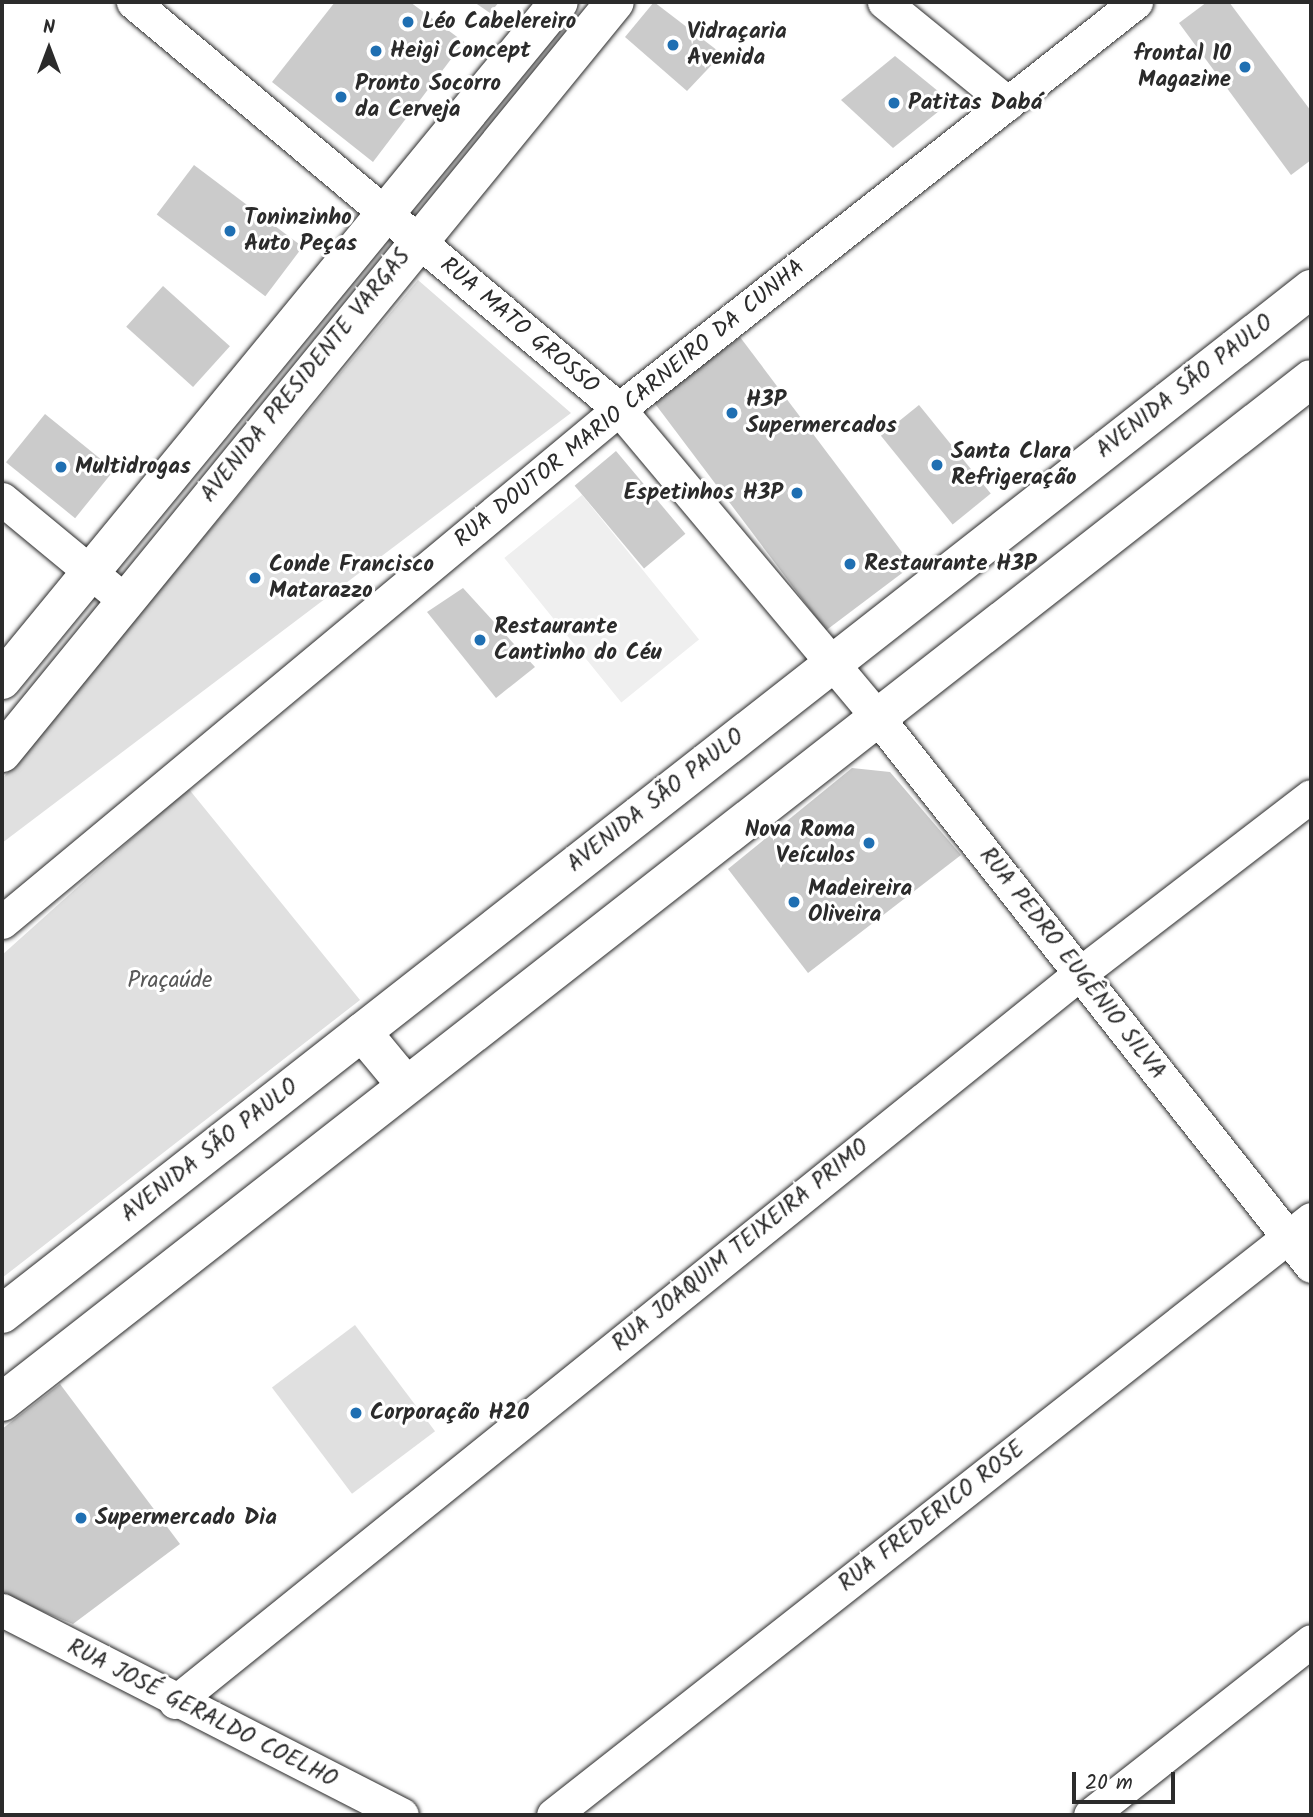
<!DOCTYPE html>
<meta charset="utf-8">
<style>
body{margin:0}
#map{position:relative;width:1313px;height:1817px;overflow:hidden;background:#fff;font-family:Kalam,sans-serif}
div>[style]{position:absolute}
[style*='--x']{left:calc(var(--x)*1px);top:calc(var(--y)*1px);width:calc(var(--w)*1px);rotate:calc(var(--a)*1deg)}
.built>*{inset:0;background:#efefef;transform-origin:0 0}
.green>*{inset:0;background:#e0e0e0;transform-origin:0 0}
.building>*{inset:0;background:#cbcbcb;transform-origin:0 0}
.roads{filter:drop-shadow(0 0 2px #2b2b2b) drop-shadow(0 0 2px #2b2b2b)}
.street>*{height:33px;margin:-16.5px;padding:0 16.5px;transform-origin:16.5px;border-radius:16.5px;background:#fff}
.secondary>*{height:38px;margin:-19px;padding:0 19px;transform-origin:19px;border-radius:19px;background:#fff}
.dots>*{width:19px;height:19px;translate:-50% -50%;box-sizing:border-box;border:4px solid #fff;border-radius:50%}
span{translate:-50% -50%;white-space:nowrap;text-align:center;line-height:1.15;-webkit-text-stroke:6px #fff;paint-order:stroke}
.poi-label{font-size:23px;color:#2b2b2b;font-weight:700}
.left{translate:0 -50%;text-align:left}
.right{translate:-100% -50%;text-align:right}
.street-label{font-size:23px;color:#2b2b2b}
.park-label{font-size:23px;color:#585858}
.frame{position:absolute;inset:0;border:4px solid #2b2b2b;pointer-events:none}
.north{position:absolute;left:14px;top:14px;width:70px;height:70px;-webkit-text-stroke:5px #fff;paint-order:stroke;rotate:0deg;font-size:19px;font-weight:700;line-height:28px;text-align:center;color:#2b2b2b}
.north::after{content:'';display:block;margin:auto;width:24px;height:32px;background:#2b2b2b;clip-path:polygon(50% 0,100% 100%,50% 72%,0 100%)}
.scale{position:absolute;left:1072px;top:1772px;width:103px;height:32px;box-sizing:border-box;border:4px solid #2b2b2b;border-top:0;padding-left:9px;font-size:21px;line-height:24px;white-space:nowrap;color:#2b2b2b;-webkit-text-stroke:5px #fff;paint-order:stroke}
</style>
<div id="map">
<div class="built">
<div style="left:582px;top:495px;width:186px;height:100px;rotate:51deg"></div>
</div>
<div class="green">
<div style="clip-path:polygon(418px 280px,571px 413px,2px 843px,2px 779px)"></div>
<div style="clip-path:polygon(188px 788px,360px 1000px,2px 1278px,2px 955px)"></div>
<div style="left:355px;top:1325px;width:133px;height:104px;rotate:53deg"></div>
</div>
<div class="building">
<div style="clip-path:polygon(335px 2px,410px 2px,464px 42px,373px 162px,272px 82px)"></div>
<div style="clip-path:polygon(474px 2px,499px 2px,490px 13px)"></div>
<div style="clip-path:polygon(654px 2px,722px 54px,687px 91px,625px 37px)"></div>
<div style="clip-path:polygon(1207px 2px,1229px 2px,1311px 111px,1311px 160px,1291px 175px,1179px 23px)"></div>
<div style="clip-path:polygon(895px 56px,944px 96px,944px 107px,893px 148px,841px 100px)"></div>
<div style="left:194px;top:165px;width:136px;height:62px;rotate:37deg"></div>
<div style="left:163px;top:286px;width:90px;height:55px;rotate:42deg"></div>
<div style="left:740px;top:337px;width:286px;height:108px;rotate:53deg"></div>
<div style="left:919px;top:405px;width:114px;height:49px;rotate:51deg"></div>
<div style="left:45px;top:414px;width:89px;height:62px;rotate:39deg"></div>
<div style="left:616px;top:451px;width:108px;height:54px;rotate:50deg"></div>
<div style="clip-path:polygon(463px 588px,535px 667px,496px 698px,427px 612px)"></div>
<div style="clip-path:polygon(852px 768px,890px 772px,961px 855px,808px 973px,728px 869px)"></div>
<div style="clip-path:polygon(60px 1384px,180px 1544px,73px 1624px,2px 1595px,2px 1429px)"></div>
</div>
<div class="roads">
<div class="street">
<div style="--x:133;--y:2;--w:634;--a:39.94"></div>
<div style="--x:619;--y:409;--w:403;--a:50"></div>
<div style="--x:878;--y:718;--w:698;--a:51.69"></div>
<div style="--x:884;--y:2;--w:160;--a:39.2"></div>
<div style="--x:2;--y:499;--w:157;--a:39.6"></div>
<div style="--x:2;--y:922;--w:802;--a:-39.74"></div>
<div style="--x:619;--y:409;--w:658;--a:-38.21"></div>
<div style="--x:2;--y:1610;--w:449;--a:27.1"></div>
<div style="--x:175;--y:1702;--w:1161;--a:-38.84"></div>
<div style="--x:1079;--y:974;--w:292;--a:-37.5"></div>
<div style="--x:553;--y:1815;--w:964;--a:-38.18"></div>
<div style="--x:1090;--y:1815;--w:281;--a:-38.2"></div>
</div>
<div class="secondary">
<div style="--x:2;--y:680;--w:877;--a:-50.6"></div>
<div style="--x:2;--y:753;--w:969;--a:-50.78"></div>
<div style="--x:362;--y:1032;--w:69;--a:50.3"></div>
<div style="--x:2;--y:1314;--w:1663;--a:-38.06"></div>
<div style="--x:2;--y:1402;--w:1661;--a:-38.01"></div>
</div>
</div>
<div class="dots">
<div style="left:408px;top:22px;background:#1f6fb2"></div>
<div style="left:673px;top:45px;background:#1f6fb2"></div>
<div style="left:376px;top:51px;background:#1f6fb2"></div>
<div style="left:1245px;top:67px;background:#1f6fb2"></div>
<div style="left:341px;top:97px;background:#1f6fb2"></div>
<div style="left:894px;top:103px;background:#1f6fb2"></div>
<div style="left:230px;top:231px;background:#1f6fb2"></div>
<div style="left:732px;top:413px;background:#1f6fb2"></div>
<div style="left:937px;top:465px;background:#1f6fb2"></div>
<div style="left:61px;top:467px;background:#1f6fb2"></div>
<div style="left:797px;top:493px;background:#1f6fb2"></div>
<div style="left:850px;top:564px;background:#1f6fb2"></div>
<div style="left:255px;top:578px;background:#1f6fb2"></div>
<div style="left:480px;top:640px;background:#1f6fb2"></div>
<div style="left:869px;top:843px;background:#1f6fb2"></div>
<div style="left:794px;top:902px;background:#1f6fb2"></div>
<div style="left:356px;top:1413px;background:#1f6fb2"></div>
<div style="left:81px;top:1518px;background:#1f6fb2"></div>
</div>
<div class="poi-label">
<span class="left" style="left:422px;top:22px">Léo Cabelereiro</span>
<span class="left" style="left:687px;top:45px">Vidraçaria<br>Avenida</span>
<span class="left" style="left:390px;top:51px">Heigi Concept</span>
<span class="right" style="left:1231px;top:67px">frontal 10<br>Magazine</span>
<span class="left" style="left:355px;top:97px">Pronto Socorro<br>da Cerveja</span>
<span class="left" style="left:908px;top:103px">Patitas Dabá</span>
<span class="left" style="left:244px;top:231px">Toninzinho<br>Auto Peças</span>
<span class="left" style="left:746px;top:413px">H3P<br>Supermercados</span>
<span class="left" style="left:951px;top:465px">Santa Clara<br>Refrigeração</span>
<span class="left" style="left:75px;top:467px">Multidrogas</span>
<span class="right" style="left:783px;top:493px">Espetinhos H3P</span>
<span class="left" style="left:864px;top:564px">Restaurante H3P</span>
<span class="left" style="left:269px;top:578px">Conde Francisco<br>Matarazzo</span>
<span class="left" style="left:494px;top:640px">Restaurante<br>Cantinho do Céu</span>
<span class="right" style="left:855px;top:843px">Nova Roma<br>Veículos</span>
<span class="left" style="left:808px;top:902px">Madeireira<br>Oliveira</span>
<span class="left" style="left:370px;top:1413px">Corporação H20</span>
<span class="left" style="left:95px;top:1518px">Supermercado Dia</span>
</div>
<div class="street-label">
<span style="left:519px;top:326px;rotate:40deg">RUA MATO GROSSO</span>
<span style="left:306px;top:376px;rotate:-51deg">AVENIDA PRESIDENTE VARGAS</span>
<span style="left:1185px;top:387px;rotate:-38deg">AVENIDA SÃO PAULO</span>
<span style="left:630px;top:404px;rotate:-39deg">RUA DOUTOR MARIO CARNEIRO DA CUNHA</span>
<span style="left:656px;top:801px;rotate:-38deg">AVENIDA SÃO PAULO</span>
<span style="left:1072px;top:964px;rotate:52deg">RUA PEDRO EUGÊNIO SILVA</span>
<span style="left:210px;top:1151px;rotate:-38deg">AVENIDA SÃO PAULO</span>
<span style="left:741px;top:1246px;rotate:-39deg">RUA JOAQUIM TEIXEIRA PRIMO</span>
<span style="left:932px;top:1517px;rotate:-38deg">RUA FREDERICO ROSE</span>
<span style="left:202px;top:1714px;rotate:27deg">RUA JOSÉ GERALDO COELHO</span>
</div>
<div class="park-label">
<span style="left:170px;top:981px">Praçaúde</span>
</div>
<div class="frame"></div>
<div class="north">N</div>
<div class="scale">20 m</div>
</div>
